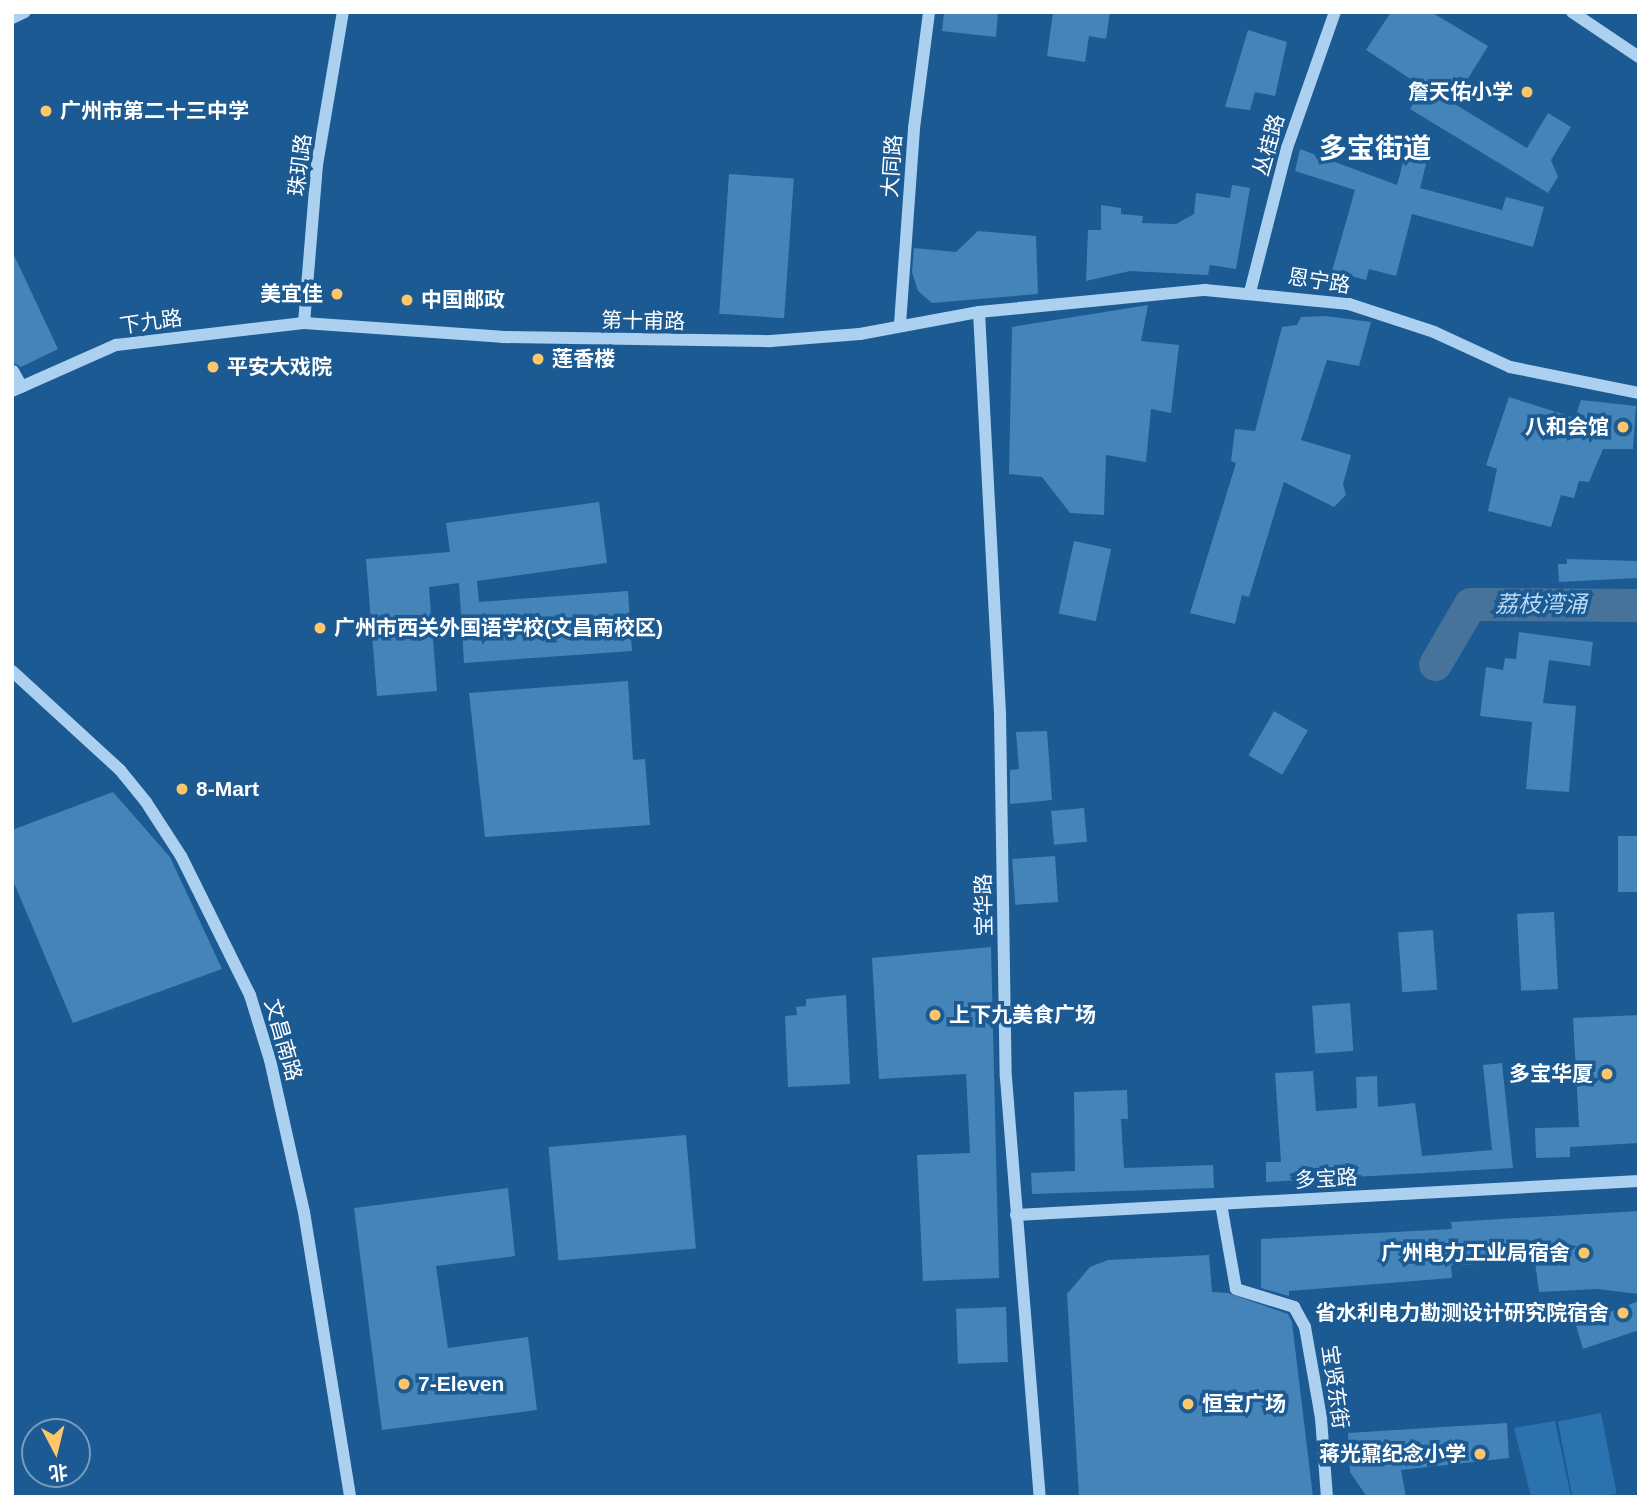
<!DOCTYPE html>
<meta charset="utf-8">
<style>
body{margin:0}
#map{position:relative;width:1651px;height:1509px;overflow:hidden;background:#1b5a92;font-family:Arial,"Noto Sans SC",sans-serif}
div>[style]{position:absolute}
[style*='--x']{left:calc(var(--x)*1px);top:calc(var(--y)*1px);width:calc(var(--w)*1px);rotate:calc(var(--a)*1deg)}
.green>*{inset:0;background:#2b73ae;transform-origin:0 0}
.river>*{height:33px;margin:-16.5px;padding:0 16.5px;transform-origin:16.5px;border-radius:16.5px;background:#47739b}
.building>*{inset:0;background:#4484b9;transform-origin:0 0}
.minor>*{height:12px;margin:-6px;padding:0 6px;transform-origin:6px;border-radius:6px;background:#acd0ef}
.dots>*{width:19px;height:19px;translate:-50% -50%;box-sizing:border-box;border:4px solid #1b5a92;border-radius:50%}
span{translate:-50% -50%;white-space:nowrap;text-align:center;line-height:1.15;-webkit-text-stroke:7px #1b5a92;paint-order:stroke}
.poi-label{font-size:21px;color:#fff;font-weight:700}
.right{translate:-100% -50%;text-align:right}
.left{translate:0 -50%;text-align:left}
.street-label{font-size:21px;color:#fff}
.water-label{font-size:23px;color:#b8daf6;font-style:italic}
.district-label{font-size:28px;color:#fff;font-weight:700}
.frame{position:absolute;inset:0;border:14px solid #fff;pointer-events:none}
.north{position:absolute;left:21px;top:1418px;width:70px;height:70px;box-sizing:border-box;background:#1b5a92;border:2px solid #769cbe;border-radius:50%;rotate:173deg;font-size:19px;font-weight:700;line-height:28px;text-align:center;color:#fff}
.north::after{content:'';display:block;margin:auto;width:24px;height:32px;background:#ffc669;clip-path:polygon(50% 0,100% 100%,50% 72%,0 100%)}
</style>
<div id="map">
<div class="green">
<div style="left:1601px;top:1413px;width:82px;height:44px;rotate:79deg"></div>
<div style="clip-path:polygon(1555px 1421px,1571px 1497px,1531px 1497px,1514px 1428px)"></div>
</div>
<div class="river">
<div style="--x:1435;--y:664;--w:69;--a:-59.7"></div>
<div style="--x:1470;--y:604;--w:169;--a:0.3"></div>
</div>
<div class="building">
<div style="clip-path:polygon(944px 12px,998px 12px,996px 37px,942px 31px)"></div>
<div style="clip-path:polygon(1053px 12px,1110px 12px,1106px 39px,1089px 36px,1085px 62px,1047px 56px)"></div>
<div style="clip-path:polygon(1391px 12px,1431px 12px,1488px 46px,1453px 103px,1527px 148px,1548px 113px,1571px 127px,1551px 160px,1558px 177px,1548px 193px,1410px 109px,1423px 87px,1366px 50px)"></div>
<div style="clip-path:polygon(1248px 30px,1287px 42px,1275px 96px,1255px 92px,1250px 110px,1225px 107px)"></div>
<div style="clip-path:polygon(1300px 149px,1397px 185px,1405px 155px,1427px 160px,1420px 188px,1502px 210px,1506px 197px,1544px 207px,1533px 247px,1412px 214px,1396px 276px,1369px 269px,1366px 280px,1332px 271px,1355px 190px,1295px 171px)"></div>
<div style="left:729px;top:174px;width:65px;height:140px;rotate:4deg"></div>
<div style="clip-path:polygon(1232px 185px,1250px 188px,1236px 269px,1210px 265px,1208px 275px,1130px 271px,1086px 281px,1088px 230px,1101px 230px,1101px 205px,1121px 208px,1121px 214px,1143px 216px,1142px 223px,1176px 224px,1194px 214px,1196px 193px,1230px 198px)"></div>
<div style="clip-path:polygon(978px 231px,1036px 236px,1038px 294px,932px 303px,918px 291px,912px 272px,914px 248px,956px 252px)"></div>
<div style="clip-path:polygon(12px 251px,58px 349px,21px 367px,12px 362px)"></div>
<div style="clip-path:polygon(1148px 305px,1141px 341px,1179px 345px,1171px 413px,1151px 409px,1146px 462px,1106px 455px,1104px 515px,1070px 513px,1042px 477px,1009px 474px,1012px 327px)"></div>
<div style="clip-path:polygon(1325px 316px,1371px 322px,1359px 366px,1327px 360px,1301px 440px,1351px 455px,1343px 484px,1346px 495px,1334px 507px,1284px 482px,1249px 597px,1242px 595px,1235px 624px,1190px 613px,1236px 463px,1231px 461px,1235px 429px,1255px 431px,1282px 327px,1297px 325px,1301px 317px)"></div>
<div style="clip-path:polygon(1509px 397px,1575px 418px,1581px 400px,1636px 406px,1633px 449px,1603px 449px,1589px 482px,1579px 481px,1574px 498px,1561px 495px,1551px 527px,1488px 511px,1497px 469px,1486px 465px)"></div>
<div style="clip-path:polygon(599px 502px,607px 563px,477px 581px,479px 602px,628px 591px,632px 651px,464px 663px,459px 583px,429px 587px,437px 691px,377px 696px,366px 559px,450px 552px,446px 523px)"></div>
<div style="left:1074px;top:541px;width:38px;height:74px;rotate:12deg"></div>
<div style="clip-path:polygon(1567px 559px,1638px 561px,1638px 578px,1559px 582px,1558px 564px,1567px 564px)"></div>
<div style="clip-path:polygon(1519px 632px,1593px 642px,1590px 666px,1549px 660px,1543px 703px,1576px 706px,1569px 792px,1526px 789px,1532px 722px,1480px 716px,1486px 667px,1503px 670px,1505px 658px,1516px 659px)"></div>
<div style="clip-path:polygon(628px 681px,633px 760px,645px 759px,650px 825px,485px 837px,469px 693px)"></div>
<div style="left:1274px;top:711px;width:39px;height:51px;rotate:30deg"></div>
<div style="clip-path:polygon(1047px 731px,1052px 800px,1010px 804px,1010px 770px,1019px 769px,1016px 732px)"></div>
<div style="clip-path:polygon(113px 792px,170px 857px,222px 969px,73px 1023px,12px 878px,12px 830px)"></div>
<div style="left:1084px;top:808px;width:34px;height:33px;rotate:85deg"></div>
<div style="left:1618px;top:836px;width:21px;height:56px"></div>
<div style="left:1055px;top:856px;width:46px;height:43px;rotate:86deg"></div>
<div style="left:1554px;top:912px;width:77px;height:37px;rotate:87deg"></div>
<div style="left:1433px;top:930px;width:60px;height:35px;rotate:86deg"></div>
<div style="clip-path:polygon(991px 947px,999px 1278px,923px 1281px,917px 1155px,970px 1153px,966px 1074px,879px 1079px,872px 958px)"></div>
<div style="clip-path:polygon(846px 995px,850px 1084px,788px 1087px,785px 1016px,797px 1015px,796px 1007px,806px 1006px,806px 999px)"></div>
<div style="left:1350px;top:1003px;width:48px;height:38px;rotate:86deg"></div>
<div style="clip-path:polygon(1639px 1015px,1639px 1143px,1570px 1147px,1570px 1157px,1536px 1158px,1535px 1128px,1579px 1127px,1573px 1018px)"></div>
<div style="clip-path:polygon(1502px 1063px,1513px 1168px,1266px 1182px,1266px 1162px,1281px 1162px,1275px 1073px,1313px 1071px,1316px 1111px,1357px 1108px,1356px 1077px,1377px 1076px,1378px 1107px,1415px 1103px,1422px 1156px,1492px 1150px,1483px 1065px)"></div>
<div style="clip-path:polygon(1127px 1090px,1128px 1119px,1121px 1119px,1124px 1168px,1213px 1165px,1214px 1188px,1032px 1194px,1031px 1173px,1075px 1171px,1074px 1092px)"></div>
<div style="left:686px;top:1135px;width:114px;height:138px;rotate:85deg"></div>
<div style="clip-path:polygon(508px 1188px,515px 1256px,436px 1266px,448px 1348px,528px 1337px,537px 1410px,382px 1430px,354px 1208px)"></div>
<div style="clip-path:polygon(1639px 1211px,1639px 1294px,1597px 1289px,1539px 1292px,1535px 1262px,1451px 1265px,1452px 1278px,1289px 1291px,1289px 1296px,1261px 1288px,1261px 1239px,1452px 1229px,1451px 1222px)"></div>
<div style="clip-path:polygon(1209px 1255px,1212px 1292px,1228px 1293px,1288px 1314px,1292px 1322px,1313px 1497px,1079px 1497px,1067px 1294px,1090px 1267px,1108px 1260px)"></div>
<div style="clip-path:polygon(1639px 1301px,1639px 1330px,1583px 1349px,1576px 1325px)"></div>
<div style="left:1006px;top:1307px;width:55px;height:50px;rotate:88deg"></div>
<div style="clip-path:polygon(1507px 1423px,1509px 1458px,1401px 1470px,1406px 1497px,1367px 1497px,1350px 1472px,1348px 1433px)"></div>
</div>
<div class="minor">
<div style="--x:1572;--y:12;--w:81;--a:33.9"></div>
<div style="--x:12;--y:18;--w:14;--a:-25"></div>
<div style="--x:1250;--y:292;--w:149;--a:-75.6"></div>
<div style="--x:1287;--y:148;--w:144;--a:-70.6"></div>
<div style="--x:979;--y:312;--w:403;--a:87"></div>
<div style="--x:1000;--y:714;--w:364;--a:89.1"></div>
<div style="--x:1006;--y:1078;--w:420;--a:85.4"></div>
<div style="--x:304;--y:323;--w:159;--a:-85.3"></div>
<div style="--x:317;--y:165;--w:155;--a:-80.4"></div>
<div style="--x:900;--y:324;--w:196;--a:-85.9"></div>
<div style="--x:914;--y:128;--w:117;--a:-82.6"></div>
<div style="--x:13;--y:371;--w:18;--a:61"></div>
<div style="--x:12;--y:391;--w:114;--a:-23.9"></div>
<div style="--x:116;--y:345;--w:189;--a:-6.7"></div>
<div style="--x:304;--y:323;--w:198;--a:4"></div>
<div style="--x:502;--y:337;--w:269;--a:0.9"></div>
<div style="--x:771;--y:341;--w:89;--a:-4.5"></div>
<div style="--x:860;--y:334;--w:121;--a:-10.5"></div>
<div style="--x:979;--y:312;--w:227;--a:-5.6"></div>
<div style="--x:1205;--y:290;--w:145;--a:5.6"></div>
<div style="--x:1349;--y:304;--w:89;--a:18.2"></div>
<div style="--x:1434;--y:332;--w:84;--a:24.7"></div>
<div style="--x:1510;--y:367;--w:132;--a:11.4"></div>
<div style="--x:12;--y:671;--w:147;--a:42.5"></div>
<div style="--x:120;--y:770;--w:41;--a:50.9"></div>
<div style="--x:146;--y:802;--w:64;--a:57.1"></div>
<div style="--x:181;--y:856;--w:155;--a:63.6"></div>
<div style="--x:250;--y:995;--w:68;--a:72.9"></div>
<div style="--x:270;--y:1060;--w:156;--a:77.4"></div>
<div style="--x:304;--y:1212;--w:289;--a:80.8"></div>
<div style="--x:1221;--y:1204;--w:86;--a:80"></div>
<div style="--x:1236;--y:1289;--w:61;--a:17.2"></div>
<div style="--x:1294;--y:1307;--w:23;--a:61"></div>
<div style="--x:1305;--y:1327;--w:92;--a:80"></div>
<div style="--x:1321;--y:1418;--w:79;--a:85.7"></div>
<div style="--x:1016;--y:1215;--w:624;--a:-3.12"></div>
</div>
<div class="dots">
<div style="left:1527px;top:92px;background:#ffc669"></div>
<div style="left:46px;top:111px;background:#ffc669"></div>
<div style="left:337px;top:294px;background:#ffc669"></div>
<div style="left:407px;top:300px;background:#ffc669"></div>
<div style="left:538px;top:359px;background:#ffc669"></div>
<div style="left:213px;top:367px;background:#ffc669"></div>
<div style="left:1623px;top:427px;background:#ffc669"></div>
<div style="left:320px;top:628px;background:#ffc669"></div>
<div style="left:182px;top:789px;background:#ffc669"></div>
<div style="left:935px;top:1015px;background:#ffc669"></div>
<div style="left:1607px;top:1074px;background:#ffc669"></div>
<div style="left:1584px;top:1253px;background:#ffc669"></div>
<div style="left:1623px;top:1313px;background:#ffc669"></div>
<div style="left:404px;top:1384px;background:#ffc669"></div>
<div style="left:1188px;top:1404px;background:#ffc669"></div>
<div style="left:1480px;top:1454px;background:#ffc669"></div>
</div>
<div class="poi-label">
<span class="right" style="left:1513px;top:92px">詹天佑小学</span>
<span class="left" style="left:60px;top:111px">广州市第二十三中学</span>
<span class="right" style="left:323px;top:294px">美宜佳</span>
<span class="left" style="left:421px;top:300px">中国邮政</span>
<span class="left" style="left:552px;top:359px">莲香楼</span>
<span class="left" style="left:227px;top:367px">平安大戏院</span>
<span class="right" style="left:1609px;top:427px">八和会馆</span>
<span class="left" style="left:334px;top:628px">广州市西关外国语学校(文昌南校区)</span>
<span class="left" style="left:196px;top:789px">8-Mart</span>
<span class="left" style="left:949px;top:1015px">上下九美食广场</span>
<span class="right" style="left:1593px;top:1074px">多宝华厦</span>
<span class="right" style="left:1570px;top:1253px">广州电力工业局宿舍</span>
<span class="right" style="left:1609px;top:1313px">省水利电力勘测设计研究院宿舍</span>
<span class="left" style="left:418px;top:1384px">7-Eleven</span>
<span class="left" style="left:1202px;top:1404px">恒宝广场</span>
<span class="right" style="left:1466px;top:1454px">蒋光鼐纪念小学</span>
</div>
<div class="street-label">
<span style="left:1269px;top:145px;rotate:-74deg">丛桂路</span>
<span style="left:300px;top:165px;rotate:-83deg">珠玑路</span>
<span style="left:892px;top:166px;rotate:-86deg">大同路</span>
<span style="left:1319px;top:281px;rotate:9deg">恩宁路</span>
<span style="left:643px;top:321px;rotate:1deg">第十甫路</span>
<span style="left:151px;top:322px;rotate:-8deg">下九路</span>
<span style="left:984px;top:905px;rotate:-91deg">宝华路</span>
<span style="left:283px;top:1040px;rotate:74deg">文昌南路</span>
<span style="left:1326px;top:1179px;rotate:-3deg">多宝路</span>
<span style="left:1335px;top:1387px;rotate:82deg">宝贤东街</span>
</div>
<div class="water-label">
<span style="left:1541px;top:604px">荔枝湾涌</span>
</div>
<div class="district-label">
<span style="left:1375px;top:149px">多宝街道</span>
</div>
<div class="frame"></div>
<div class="north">北</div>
</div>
